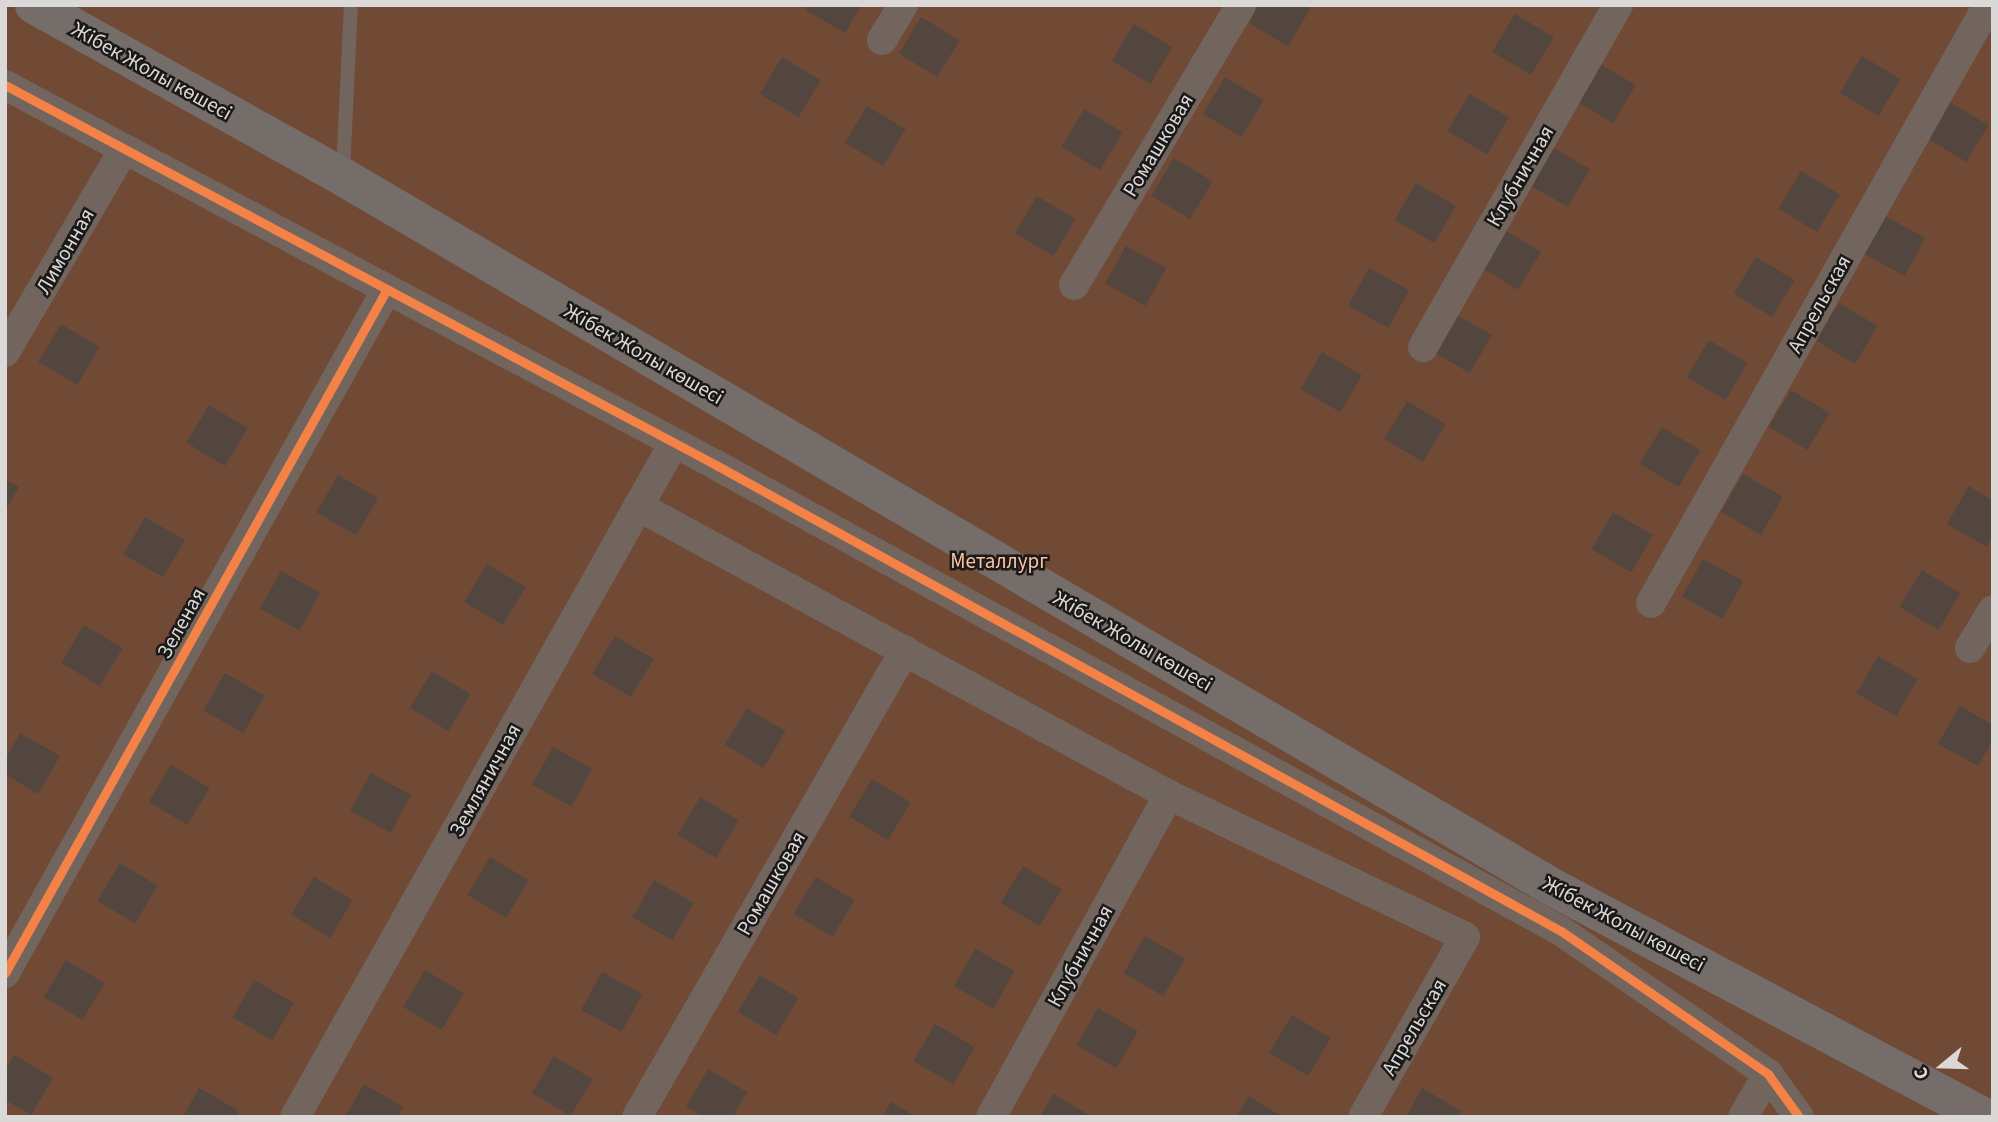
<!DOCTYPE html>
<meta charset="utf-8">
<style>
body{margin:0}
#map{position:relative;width:1998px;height:1122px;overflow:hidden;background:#333130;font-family:"Source Sans 3",sans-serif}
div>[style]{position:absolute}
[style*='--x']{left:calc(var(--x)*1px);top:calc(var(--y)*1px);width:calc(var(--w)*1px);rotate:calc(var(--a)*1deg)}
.green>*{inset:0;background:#714a35;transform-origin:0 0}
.building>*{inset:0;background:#52463f;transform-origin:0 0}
.lane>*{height:14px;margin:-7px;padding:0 7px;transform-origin:7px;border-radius:7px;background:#71655e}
.street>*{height:30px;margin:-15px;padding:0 15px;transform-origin:15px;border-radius:15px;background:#71655e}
.highway>*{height:38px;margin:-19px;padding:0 19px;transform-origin:19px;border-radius:19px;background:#756d69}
.cycleway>*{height:9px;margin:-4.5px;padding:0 4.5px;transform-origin:4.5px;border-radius:4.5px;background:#f48246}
span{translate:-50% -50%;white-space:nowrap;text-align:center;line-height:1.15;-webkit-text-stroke:5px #1b1918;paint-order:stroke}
.street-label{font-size:21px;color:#dbd9d8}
.park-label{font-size:21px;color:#fbc2a4}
.frame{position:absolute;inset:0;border:7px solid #dbd9d8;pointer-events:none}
.north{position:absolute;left:1907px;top:1031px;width:70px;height:70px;-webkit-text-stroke:5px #1b1918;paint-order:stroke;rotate:251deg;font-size:19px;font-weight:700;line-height:28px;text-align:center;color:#dbd9d8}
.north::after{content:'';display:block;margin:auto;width:24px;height:32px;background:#dbd9d8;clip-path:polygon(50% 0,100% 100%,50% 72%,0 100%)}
</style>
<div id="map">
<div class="green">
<div style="left:5px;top:5px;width:1988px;height:1112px"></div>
</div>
<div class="building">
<div style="clip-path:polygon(809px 5px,861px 5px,845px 33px,806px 10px)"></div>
<div style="clip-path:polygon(1259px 5px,1304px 5px,1310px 9px,1288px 46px,1249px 23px)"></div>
<div style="left:1515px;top:14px;width:45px;height:44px;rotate:31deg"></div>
<div style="left:921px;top:17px;width:45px;height:43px;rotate:31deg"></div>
<div style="left:1134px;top:24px;width:45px;height:43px;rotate:31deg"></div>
<div style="left:1862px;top:56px;width:45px;height:43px;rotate:31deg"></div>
<div style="left:782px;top:57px;width:45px;height:43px;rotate:31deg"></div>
<div style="left:1597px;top:62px;width:45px;height:44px;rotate:31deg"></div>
<div style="left:1225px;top:77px;width:45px;height:43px;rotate:31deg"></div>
<div style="left:1469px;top:94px;width:46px;height:43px;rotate:30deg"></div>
<div style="left:1950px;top:102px;width:45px;height:43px;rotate:31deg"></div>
<div style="left:867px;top:106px;width:45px;height:43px;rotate:31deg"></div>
<div style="left:1084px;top:109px;width:45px;height:44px;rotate:31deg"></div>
<div style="left:1550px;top:146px;width:46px;height:44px;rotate:30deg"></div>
<div style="left:1174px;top:158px;width:45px;height:44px;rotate:31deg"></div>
<div style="left:1801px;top:171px;width:45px;height:44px;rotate:31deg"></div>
<div style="left:1416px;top:183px;width:46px;height:43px;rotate:30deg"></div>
<div style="left:1037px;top:196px;width:45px;height:43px;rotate:31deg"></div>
<div style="left:1885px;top:216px;width:46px;height:43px;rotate:29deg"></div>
<div style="left:1502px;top:228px;width:46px;height:44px;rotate:32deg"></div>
<div style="left:1126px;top:246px;width:46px;height:43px;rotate:29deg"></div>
<div style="left:1756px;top:257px;width:45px;height:43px;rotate:31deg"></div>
<div style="left:1369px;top:268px;width:46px;height:43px;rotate:29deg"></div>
<div style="left:1839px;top:303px;width:45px;height:44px;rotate:31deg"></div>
<div style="left:1452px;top:312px;width:46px;height:44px;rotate:30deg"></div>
<div style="left:61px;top:324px;width:45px;height:44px;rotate:31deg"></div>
<div style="left:1709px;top:340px;width:45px;height:43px;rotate:31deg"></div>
<div style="left:1322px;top:352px;width:46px;height:43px;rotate:30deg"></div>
<div style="left:1791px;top:390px;width:45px;height:43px;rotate:31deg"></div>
<div style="left:1407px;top:401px;width:45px;height:44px;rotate:31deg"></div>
<div style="left:209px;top:405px;width:45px;height:44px;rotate:31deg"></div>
<div style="left:1662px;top:427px;width:45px;height:43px;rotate:31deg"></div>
<div style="left:1743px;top:474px;width:46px;height:44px;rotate:30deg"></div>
<div style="left:338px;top:475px;width:46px;height:43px;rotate:30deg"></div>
<div style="clip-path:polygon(5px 479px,19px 487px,5px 511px)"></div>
<div style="clip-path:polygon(1969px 486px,1993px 501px,1993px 536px,1987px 547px,1947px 524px)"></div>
<div style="left:1613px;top:512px;width:46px;height:43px;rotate:30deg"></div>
<div style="left:145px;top:517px;width:46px;height:43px;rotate:30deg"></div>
<div style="left:1703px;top:559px;width:46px;height:43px;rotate:29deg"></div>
<div style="left:487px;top:564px;width:45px;height:44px;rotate:31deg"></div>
<div style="left:1922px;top:570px;width:45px;height:43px;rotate:31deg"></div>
<div style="left:281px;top:571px;width:45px;height:43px;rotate:29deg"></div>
<div style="left:84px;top:625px;width:45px;height:44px;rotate:31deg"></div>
<div style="left:615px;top:636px;width:45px;height:44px;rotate:31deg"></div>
<div style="left:1878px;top:656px;width:46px;height:43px;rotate:30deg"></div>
<div style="left:432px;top:671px;width:45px;height:43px;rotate:31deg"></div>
<div style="left:225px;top:673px;width:46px;height:43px;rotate:30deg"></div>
<div style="clip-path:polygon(1960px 706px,1993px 725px,1993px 740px,1978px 766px,1938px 744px)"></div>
<div style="left:747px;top:708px;width:45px;height:43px;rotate:31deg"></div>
<div style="clip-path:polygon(20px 733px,60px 756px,38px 794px,5px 774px,5px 760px)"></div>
<div style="left:553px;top:747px;width:45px;height:43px;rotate:29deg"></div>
<div style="left:171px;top:765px;width:45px;height:43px;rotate:31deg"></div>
<div style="left:371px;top:773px;width:46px;height:43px;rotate:29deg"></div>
<div style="left:872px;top:779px;width:45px;height:44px;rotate:31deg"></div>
<div style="left:700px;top:797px;width:45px;height:44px;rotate:31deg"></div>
<div style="left:490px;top:857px;width:45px;height:44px;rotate:31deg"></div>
<div style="left:120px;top:863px;width:44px;height:44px;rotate:31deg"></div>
<div style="left:1023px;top:866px;width:45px;height:43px;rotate:31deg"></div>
<div style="left:314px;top:877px;width:45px;height:44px;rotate:31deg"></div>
<div style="left:816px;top:877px;width:45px;height:43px;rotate:31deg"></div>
<div style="left:654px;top:880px;width:46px;height:43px;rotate:30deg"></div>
<div style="left:1145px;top:936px;width:46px;height:43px;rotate:30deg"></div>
<div style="left:975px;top:949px;width:45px;height:43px;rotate:29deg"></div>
<div style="left:66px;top:960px;width:45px;height:43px;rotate:31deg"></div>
<div style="left:425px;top:970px;width:45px;height:43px;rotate:31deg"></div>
<div style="left:602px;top:972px;width:46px;height:43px;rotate:29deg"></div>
<div style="left:760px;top:975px;width:45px;height:43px;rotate:31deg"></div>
<div style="left:254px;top:980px;width:46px;height:43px;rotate:30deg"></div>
<div style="left:1098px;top:1008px;width:46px;height:43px;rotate:30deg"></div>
<div style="left:1292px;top:1015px;width:45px;height:44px;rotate:31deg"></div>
<div style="left:935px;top:1024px;width:46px;height:43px;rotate:30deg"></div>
<div style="clip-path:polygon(14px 1055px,53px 1078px,31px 1115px,5px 1100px,5px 1070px)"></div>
<div style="left:554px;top:1056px;width:45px;height:43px;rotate:31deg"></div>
<div style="clip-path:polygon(708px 1069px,747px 1092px,733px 1117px,703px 1117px,686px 1107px)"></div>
<div style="clip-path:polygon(364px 1084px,403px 1107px,397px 1117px,345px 1117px)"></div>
<div style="clip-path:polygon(199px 1088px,239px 1111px,235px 1117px,183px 1117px)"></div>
<div style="clip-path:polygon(1422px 1088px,1461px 1111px,1458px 1117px,1406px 1117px)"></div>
<div style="clip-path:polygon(1053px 1094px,1093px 1117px,1040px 1117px)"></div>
<div style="clip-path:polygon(1248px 1096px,1283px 1117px,1237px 1117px)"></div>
<div style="clip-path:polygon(891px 1102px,917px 1117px,882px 1117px)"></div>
</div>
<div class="lane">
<div style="--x:343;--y:172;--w:167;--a:-87.3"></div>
</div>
<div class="street">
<div style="--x:882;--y:40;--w:41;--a:-59"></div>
<div style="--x:5;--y:85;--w:806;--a:28.12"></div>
<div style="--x:716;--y:465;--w:965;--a:28.88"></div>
<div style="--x:1561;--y:931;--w:252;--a:34.6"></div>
<div style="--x:1768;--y:1074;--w:53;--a:54.2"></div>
<div style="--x:1074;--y:285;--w:326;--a:-59.2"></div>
<div style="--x:1423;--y:347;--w:394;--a:-60.3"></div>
<div style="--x:5;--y:352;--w:235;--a:-59.6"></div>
<div style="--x:638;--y:506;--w:605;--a:28.56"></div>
<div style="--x:1169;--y:795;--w:328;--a:25.6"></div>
<div style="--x:1465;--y:937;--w:207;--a:119.5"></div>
<div style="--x:1651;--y:603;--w:686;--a:-60.6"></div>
<div style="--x:1970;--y:648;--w:44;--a:-58.8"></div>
<div style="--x:5;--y:973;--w:783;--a:-60.82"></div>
<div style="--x:295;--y:1117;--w:773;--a:-60.65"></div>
<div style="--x:637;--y:1117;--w:538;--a:-60.15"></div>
<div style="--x:991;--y:1117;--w:368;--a:-61.1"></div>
<div style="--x:1743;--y:1117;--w:50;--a:-59.8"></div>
</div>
<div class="highway">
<div style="--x:34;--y:5;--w:354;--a:29.1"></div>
<div style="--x:343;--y:177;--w:1402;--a:30.42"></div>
<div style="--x:1552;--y:887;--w:490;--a:28"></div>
</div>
<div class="cycleway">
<div style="--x:5;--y:85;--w:806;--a:28.12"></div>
<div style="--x:716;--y:465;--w:965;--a:28.88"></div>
<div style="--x:1561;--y:931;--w:252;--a:34.6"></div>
<div style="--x:1768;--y:1074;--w:53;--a:54.2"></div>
<div style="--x:5;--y:973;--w:783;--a:-60.82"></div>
</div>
<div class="street-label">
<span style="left:152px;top:71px;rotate:29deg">Жібек Жолы көшесі</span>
<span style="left:1158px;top:145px;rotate:-59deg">Ромашковая</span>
<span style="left:1520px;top:176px;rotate:-60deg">Клубничная</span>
<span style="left:65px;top:251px;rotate:-60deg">Лимонная</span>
<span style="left:1819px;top:304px;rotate:-61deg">Апрельская</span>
<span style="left:644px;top:354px;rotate:30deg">Жібек Жолы көшесі</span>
<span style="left:181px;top:623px;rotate:-61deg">Зеленая</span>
<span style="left:1133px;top:641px;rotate:30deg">Жібек Жолы көшесі</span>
<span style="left:485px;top:780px;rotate:-61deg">Земляничная</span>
<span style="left:771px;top:883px;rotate:-60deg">Ромашковая</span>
<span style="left:1624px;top:924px;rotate:28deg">Жібек Жолы көшесі</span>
<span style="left:1080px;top:956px;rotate:-61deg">Клубничная</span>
<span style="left:1414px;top:1027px;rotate:-60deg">Апрельская</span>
</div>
<div class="park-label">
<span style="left:999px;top:561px">Металлург</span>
</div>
<div class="frame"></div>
<div class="north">С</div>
</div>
